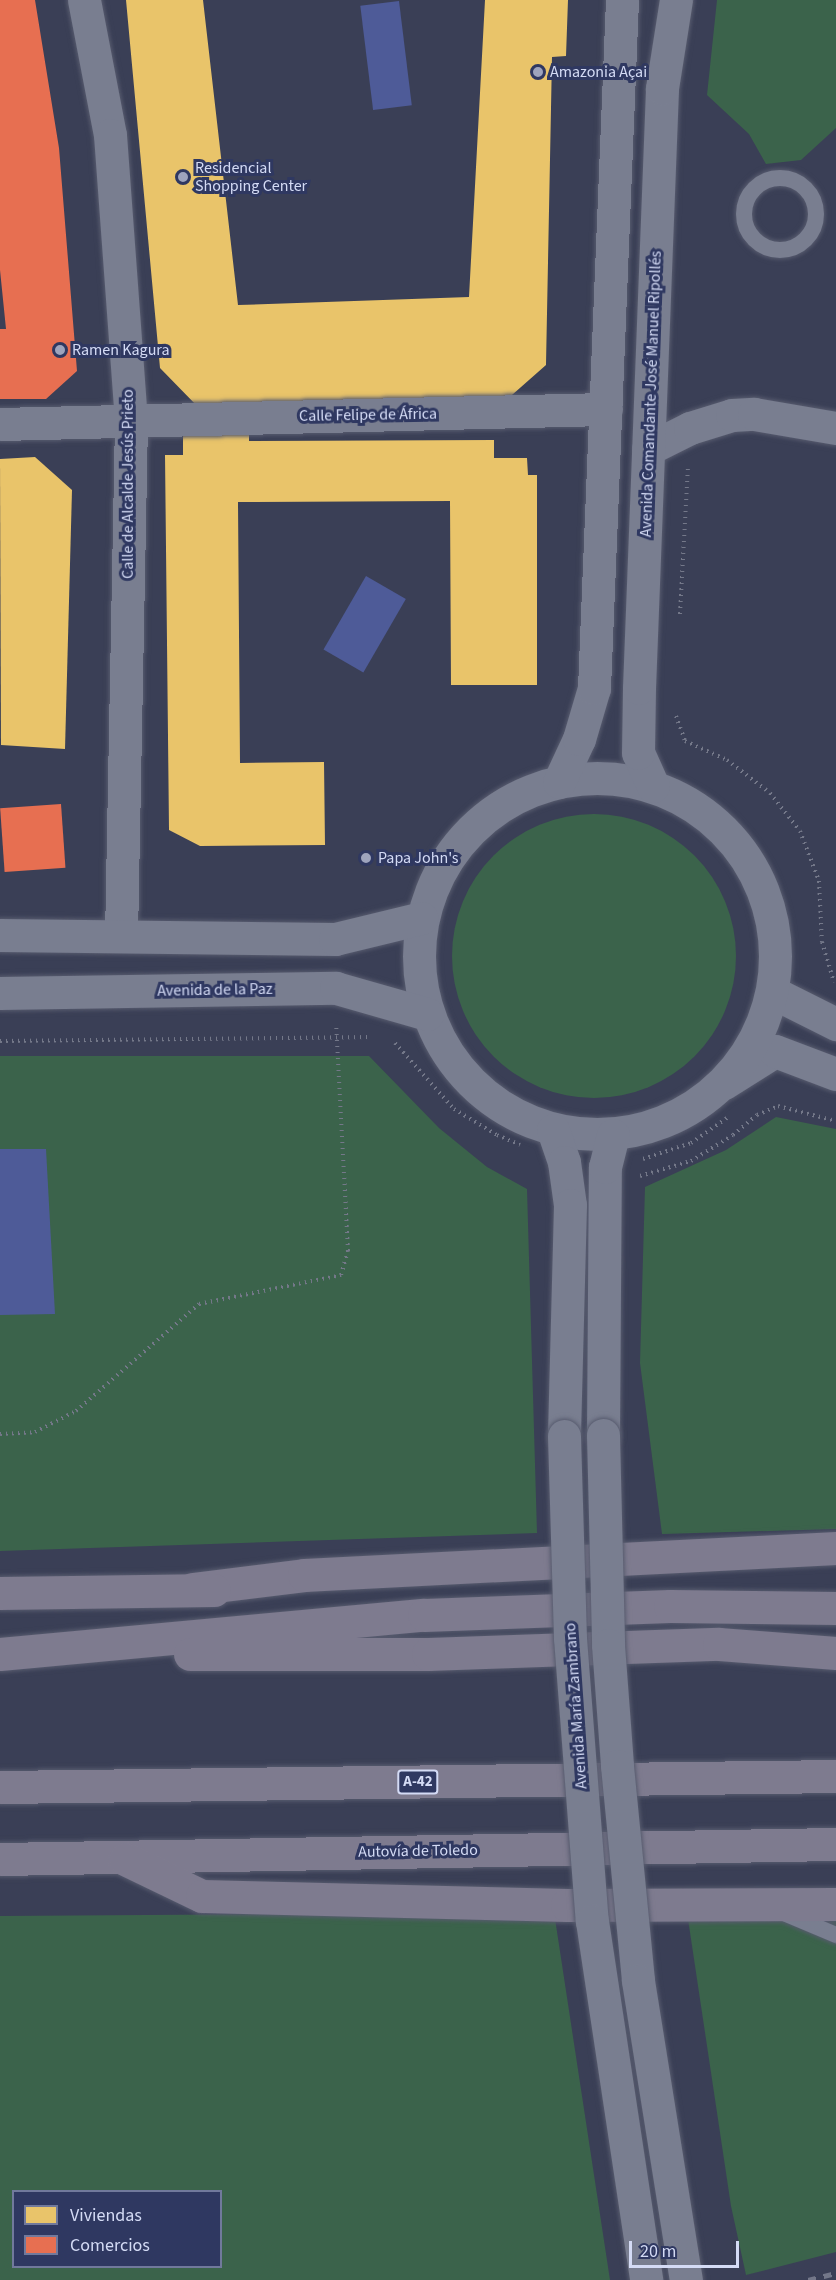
<!DOCTYPE html>
<meta charset="utf-8">
<style>
body{margin:0}
#map{position:relative;width:836px;height:2280px;overflow:hidden;background:#3a3f56;font-family:"Source Sans 3",sans-serif}
div>[style]{position:absolute}
[style*='--x']{left:calc(var(--x)*1px);top:calc(var(--y)*1px);width:calc(var(--w)*1px);rotate:calc(var(--a)*1deg)}
.green>*{inset:0;background:#3b634b}
.round{border-radius:50%}
.water>*{inset:0;background:#4e5b98;transform-origin:0 0}
.homes>*{inset:0;background:#e9c46a}
.shops>*{inset:0;background:#e76f51;transform-origin:0 0}
.path>*{height:4px;margin-top:-2px;transform-origin:0;background:repeating-linear-gradient(90deg,#747889 0 1.5px,transparent 0 6px)}
.roads{filter:drop-shadow(0 0 2px #575b6e) drop-shadow(0 0 2px #575b6e)}
.lane>*{height:16px;margin:-8px;padding:0 8px;transform-origin:8px;border-radius:8px;background:#797e90}
.lane>.ring{margin:-8px;padding:0;box-sizing:content-box;background:none;border:16px solid #797e90;border-radius:50%}
.street>*{height:33px;margin:-16.5px;padding:0 16.5px;transform-origin:16.5px;border-radius:16.5px;background:#797e90}
.secondary>*{height:33px;margin:-16.5px;padding:0 16.5px;transform-origin:16.5px;border-radius:16.5px;background:#797e90}
.secondary>.ring{margin:-16.5px;padding:0;box-sizing:content-box;background:none;border:33px solid #797e90;border-radius:50%}
.highway>*{height:33px;margin:-16.5px;padding:0 16.5px;transform-origin:16.5px;border-radius:16.5px;background:#7e7b8f}
.rail>*{height:4.5px;margin-top:-2.25px;transform-origin:0;background:repeating-linear-gradient(90deg,#737789 0 8px,transparent 0 16px)}
.bridges{filter:drop-shadow(0 0 2px #575b6e) drop-shadow(0 0 2px #575b6e)}
.secondary-bridge>*{height:33px;margin:-16.5px;padding:0 16.5px;transform-origin:16.5px;border-radius:16.5px;background:#797e90}
.dots>*{width:16px;height:16px;translate:-50% -50%;box-sizing:border-box;border:3px solid #2f3861;border-radius:50%}
span{translate:-50% -50%;white-space:nowrap;text-align:center;line-height:1.15;-webkit-text-stroke:6px #2f3861;paint-order:stroke}
.shield-label span{padding:2px 4px;background:#2f3861;border:2px solid;border-radius:4px;-webkit-text-stroke-width:0}
.shield-label{font-size:15px;color:#d4dbf5;font-weight:700}
.poi-label{font-size:16px;color:#d4dbf5}
.left{translate:0 -50%;text-align:left}
.street-label{font-size:16px;color:#d4dbf5}
.legend{position:absolute;left:12px;top:2190px;width:210px;height:78px;box-sizing:border-box;background:#2f3861;border:2px solid #71799c;margin:0;padding:8px 10px;list-style:none;font-size:18px;color:#d4dbf5}
.legend li{display:flex;align-items:center;gap:12px;height:30px}
.legend b{width:30px;border:2px solid #71799c}
.scale{position:absolute;left:629px;top:2241px;width:110px;height:27px;box-sizing:border-box;border:3px solid #d4dbf5;border-top:0;padding-left:8px;font-size:18px;line-height:21px;white-space:nowrap;color:#d4dbf5;-webkit-text-stroke:4px #2f3861;paint-order:stroke}
</style>
<div id="map">
<div class="green">
<div style="clip-path:polygon(717px 0,836px 0,836px 128px,801px 160px,766px 164px,749px 134px,707px 95px)"></div>
<div class="round" style="left:452px;top:814px;width:284px;height:284px"></div>
<div style="clip-path:polygon(0 1056px,369px 1056px,439px 1128px,487px 1167px,527px 1189px,537px 1533px,0 1551px)"></div>
<div style="clip-path:polygon(776px 1117px,836px 1129px,836px 1529px,662px 1534px,640px 1363px,645px 1187px,726px 1150px)"></div>
<div style="clip-path:polygon(evenodd,554px 1912px,610px 2280px,0 2280px,0 1916px,554px 1912px,14px 2192px,220px 2192px,220px 2266px,14px 2266px,14px 2192px)"></div>
<div style="clip-path:polygon(836px 1918px,836px 2252px,746px 2275px,731px 2206px,688px 1919px)"></div>
</div>
<div class="water">
<div style="left:399px;top:1px;width:105px;height:39px;rotate:83deg"></div>
<div style="left:366px;top:576px;width:46px;height:85px;rotate:30deg"></div>
<div style="clip-path:polygon(0 1149px,46px 1149px,55px 1314px,0 1315px)"></div>
</div>
<div class="homes">
<div style="clip-path:polygon(126px 0,203px 0,238px 305px,469px 297px,485px 0,568px 0,566px 56px,552px 57px,546px 365px,504px 402px,198px 407px,160px 368px)"></div>
<div style="clip-path:polygon(183px 429px,249px 429px,249px 441px,494px 440px,494px 458px,527px 458px,528px 475px,537px 475px,537px 685px,451px 685px,450px 501px,238px 502px,240px 763px,324px 762px,325px 845px,200px 846px,169px 830px,165px 455px,183px 455px)"></div>
<div style="clip-path:polygon(35px 457px,72px 490px,65px 749px,1px 745px,0 459px)"></div>
</div>
<div class="shops">
<div style="clip-path:polygon(0 0,35px 0,59px 148px,77px 371px,46px 399px,0 399px,0 329px,6px 329px,0 270px)"></div>
<div style="left:61px;top:804px;width:64px;height:61px;rotate:86deg"></div>
</div>
<div class="path">
<div style="--x:680;--y:614;--w:146;--a:-86.9"></div>
<div style="--x:676;--y:716;--w:27;--a:70"></div>
<div style="--x:685;--y:741;--w:46;--a:24.3"></div>
<div style="--x:727;--y:760;--w:54;--a:37.5"></div>
<div style="--x:770;--y:793;--w:48;--a:51.7"></div>
<div style="--x:800;--y:831;--w:53;--a:69.2"></div>
<div style="--x:819;--y:881;--w:61;--a:87.2"></div>
<div style="--x:822;--y:942;--w:42;--a:73.3"></div>
<div style="--x:0;--y:1041;--w:371;--a:-0.6"></div>
<div style="--x:395;--y:1043;--w:89;--a:48.2"></div>
<div style="--x:454;--y:1109;--w:50;--a:31.2"></div>
<div style="--x:497;--y:1135;--w:25;--a:23"></div>
<div style="--x:643;--y:1159;--w:51;--a:-18.4"></div>
<div style="--x:691;--y:1143;--w:44;--a:-34.8"></div>
<div style="--x:640;--y:1176;--w:53;--a:-16.4"></div>
<div style="--x:691;--y:1161;--w:49;--a:-31.8"></div>
<div style="--x:733;--y:1135;--w:31;--a:-40"></div>
<div style="--x:757;--y:1115;--w:23;--a:-23"></div>
<div style="--x:778;--y:1106;--w:60;--a:14.5"></div>
<div style="--x:0;--y:1434;--w:35;--a:-3"></div>
<div style="--x:35;--y:1432;--w:46;--a:-27.1"></div>
<div style="--x:76;--y:1411;--w:163;--a:-41"></div>
<div style="--x:199;--y:1304;--w:145;--a:-11.5"></div>
<div style="--x:341;--y:1275;--w:25;--a:-74"></div>
<div style="--x:348;--y:1251;--w:226;--a:-93"></div>
</div>
<div class="roads">
<div class="lane">
<div class="ring" style="left:744px;top:178px;width:56px;height:56px"></div>
<div style="--x:779;--y:1911;--w:62;--a:22.8"></div>
</div>
<div class="street">
<div style="--x:84;--y:0;--w:137;--a:79.1"></div>
<div style="--x:110;--y:135;--w:287;--a:85.8"></div>
<div style="--x:131;--y:421;--w:514;--a:91.11"></div>
<div style="--x:0;--y:424;--w:606;--a:-1.42"></div>
<div style="--x:648;--y:449;--w:47;--a:-26.6"></div>
<div style="--x:690;--y:428;--w:44;--a:-17.2"></div>
<div style="--x:732;--y:415;--w:22;--a:-3"></div>
<div style="--x:754;--y:414;--w:83;--a:9.7"></div>
<div style="--x:772;--y:992;--w:72;--a:26.6"></div>
<div style="--x:724;--y:1083;--w:60;--a:-32.1"></div>
<div style="--x:775;--y:1051;--w:65;--a:20.7"></div>
</div>
<div class="secondary">
<div class="ring" style="left:419px;top:778px;width:323px;height:323px"></div>
<div style="--x:559;--y:782;--w:47;--a:-65.1"></div>
<div style="--x:579;--y:739;--w:53;--a:-73.6"></div>
<div style="--x:594;--y:688;--w:689;--a:-87.67"></div>
<div style="--x:653;--y:786;--w:36;--a:-114"></div>
<div style="--x:638;--y:753;--w:65;--a:-89.1"></div>
<div style="--x:639;--y:688;--w:600;--a:-87.8"></div>
<div style="--x:662;--y:88;--w:89;--a:-81"></div>
<div style="--x:0;--y:935;--w:335;--a:0.7"></div>
<div style="--x:335;--y:939;--w:89;--a:-13.6"></div>
<div style="--x:0;--y:993;--w:336;--a:-0.9"></div>
<div style="--x:336;--y:988;--w:95;--a:15.9"></div>
<div style="--x:553;--y:1130;--w:34;--a:71"></div>
<div style="--x:564;--y:1162;--w:43;--a:82.1"></div>
<div style="--x:570;--y:1205;--w:231;--a:91.5"></div>
<div style="--x:603;--y:1435;--w:268;--a:-89.6"></div>
<div style="--x:605;--y:1167;--w:33;--a:-76"></div>
</div>
<div class="highway">
<div style="--x:192;--y:1589;--w:113;--a:-7.1"></div>
<div style="--x:304;--y:1575;--w:533;--a:-2.91"></div>
<div style="--x:0;--y:1593;--w:214;--a:-0.8"></div>
<div style="--x:0;--y:1654;--w:426;--a:-5.3"></div>
<div style="--x:424;--y:1615;--w:246;--a:-2.1"></div>
<div style="--x:670;--y:1606;--w:166;--a:0.7"></div>
<div style="--x:190;--y:1654;--w:238;--a:0"></div>
<div style="--x:428;--y:1654;--w:291;--a:-2"></div>
<div style="--x:719;--y:1644;--w:117;--a:4.4"></div>
<div style="--x:0;--y:1787;--w:836;--a:-0.75"></div>
<div style="--x:0;--y:1859;--w:836;--a:-1.03"></div>
<div style="--x:125;--y:1859;--w:85;--a:25.7"></div>
<div style="--x:202;--y:1896;--w:365;--a:1.4"></div>
<div style="--x:567;--y:1905;--w:269;--a:-0.2"></div>
</div>
</div>
<div class="rail">
<div style="--x:808;--y:2280;--w:29;--a:-14"></div>
</div>
<div class="bridges">
<div class="secondary-bridge">
<div style="--x:603;--y:1435;--w:210;--a:88.6"></div>
<div style="--x:608;--y:1645;--w:121;--a:85.7"></div>
<div style="--x:617;--y:1766;--w:216;--a:84.4"></div>
<div style="--x:638;--y:1981;--w:303;--a:80.9"></div>
<div style="--x:564;--y:1436;--w:202;--a:88.3"></div>
<div style="--x:570;--y:1638;--w:284;--a:85.6"></div>
<div style="--x:592;--y:1921;--w:363;--a:81.4"></div>
</div>
</div>
<div class="dots">
<div style="left:538px;top:72px;background:#9ea4bd"></div>
<div style="left:183px;top:177px;background:#9ea4bd"></div>
<div style="left:60px;top:350px;background:#9ea4bd"></div>
<div style="left:366px;top:858px;background:#9ea4bd"></div>
</div>
<div class="shield-label">
<span style="left:418px;top:1782px">A-42</span>
</div>
<div class="poi-label">
<span class="left" style="left:550px;top:72px">Amazonia Açai</span>
<span class="left" style="left:195px;top:177px">Residencial<br>Shopping Center</span>
<span class="left" style="left:72px;top:350px">Ramen Kagura</span>
<span class="left" style="left:378px;top:858px">Papa John's</span>
</div>
<div class="street-label">
<span style="left:651px;top:394px;rotate:-88deg">Avenida Comandante José Manuel Ripollés</span>
<span style="left:368px;top:415px;rotate:-1deg">Calle Felipe de África</span>
<span style="left:128px;top:484px;rotate:-90deg">Calle de Alcalde Jesús Prieto</span>
<span style="left:215px;top:990px;rotate:-1deg">Avenida de la Paz</span>
<span style="left:576px;top:1706px;rotate:-94deg">Avenida María Zambrano</span>
<span style="left:418px;top:1851px;rotate:-1deg">Autovía de Toledo</span>
</div>
<ul class="legend">
<li><b style="height:16px;background:#e9c46a"></b>Viviendas</li>
<li><b style="height:16px;background:#e76f51"></b>Comercios</li>
</ul>
<div class="scale">20 m</div>
</div>
